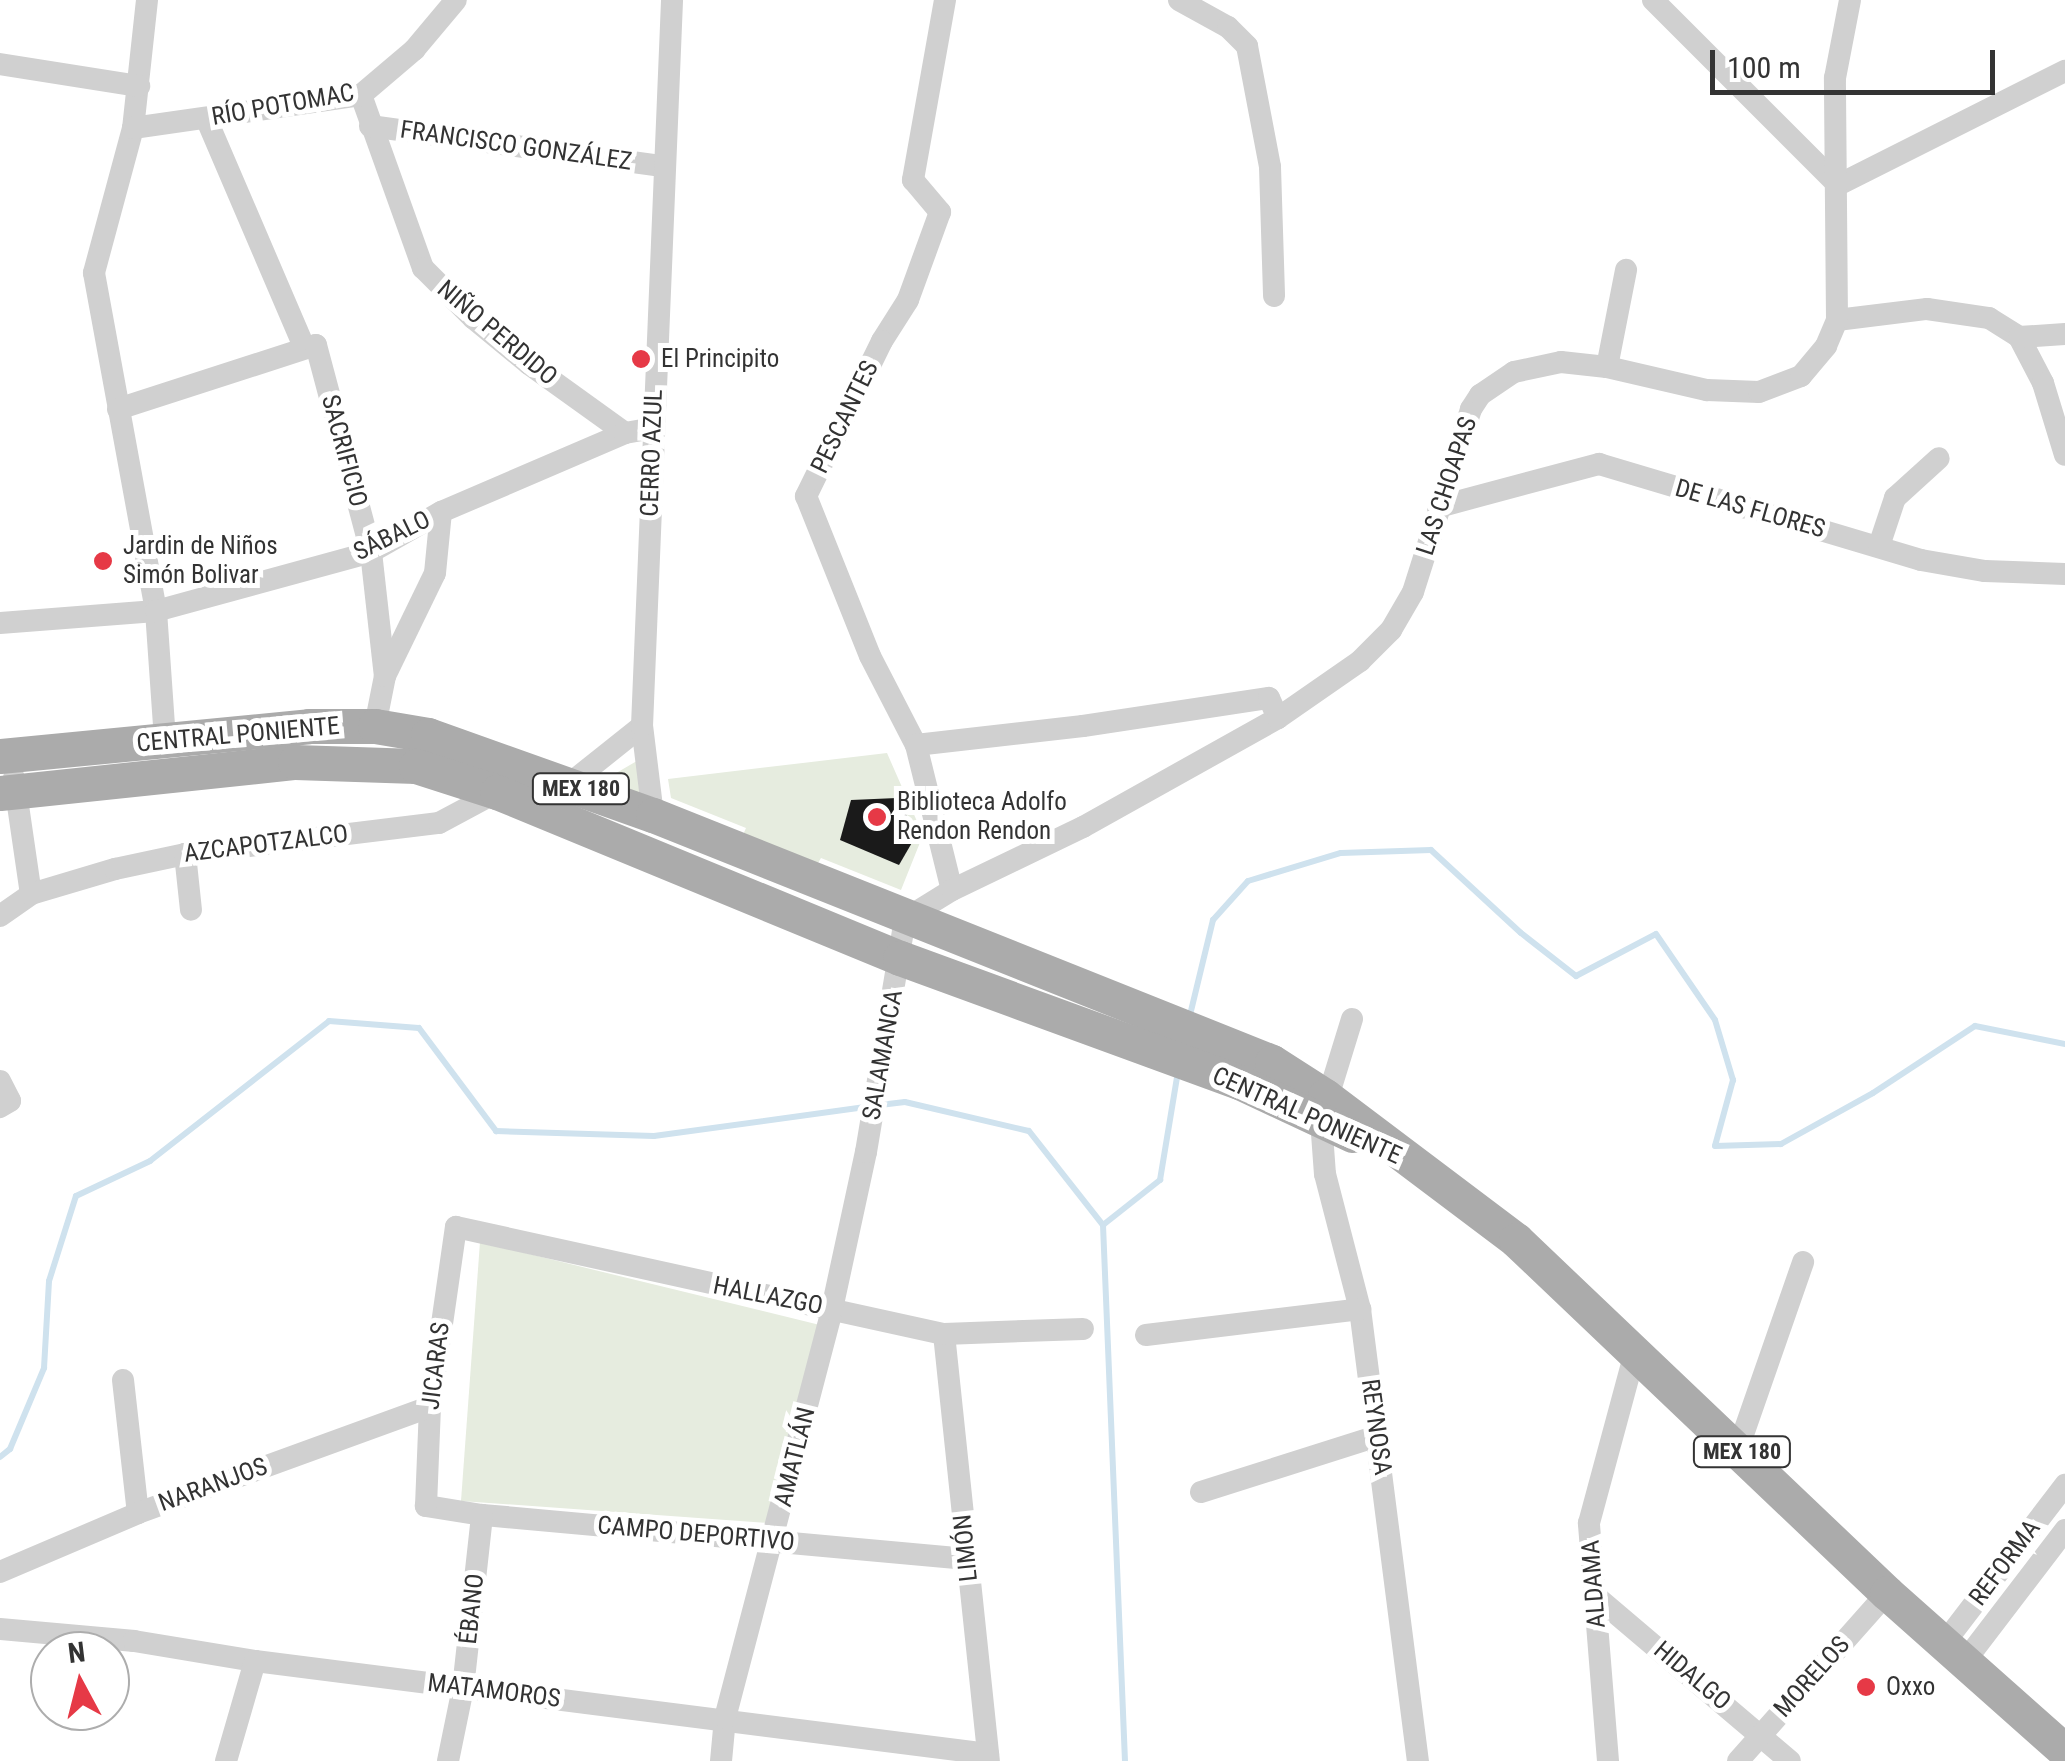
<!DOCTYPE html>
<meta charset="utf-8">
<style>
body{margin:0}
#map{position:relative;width:2065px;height:1761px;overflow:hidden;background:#fff;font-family:"Roboto Condensed",sans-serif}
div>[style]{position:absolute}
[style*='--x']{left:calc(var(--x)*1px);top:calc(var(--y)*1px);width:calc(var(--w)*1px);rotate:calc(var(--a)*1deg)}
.green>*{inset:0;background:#e6ecdf}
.stream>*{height:6px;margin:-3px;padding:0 3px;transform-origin:3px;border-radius:3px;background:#cfe2ee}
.building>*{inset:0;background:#1a1a1a}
.street>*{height:22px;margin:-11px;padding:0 11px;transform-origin:11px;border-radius:11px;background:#d0d0d0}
.primary>*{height:35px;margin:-17.5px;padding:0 17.5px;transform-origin:17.5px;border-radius:17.5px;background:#ababab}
.dots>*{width:28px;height:28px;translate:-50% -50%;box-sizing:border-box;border:5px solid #fff;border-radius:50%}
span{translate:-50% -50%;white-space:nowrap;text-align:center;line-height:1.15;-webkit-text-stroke:10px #fff;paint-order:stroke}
.shield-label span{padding:2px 8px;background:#fff;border:2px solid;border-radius:8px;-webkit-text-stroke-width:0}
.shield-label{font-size:22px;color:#333;font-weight:700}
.street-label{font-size:25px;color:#333}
.poi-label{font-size:25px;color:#333}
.left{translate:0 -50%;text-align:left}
.north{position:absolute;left:30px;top:1631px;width:100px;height:100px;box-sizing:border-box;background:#fff;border:2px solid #adadad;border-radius:50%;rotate:353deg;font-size:28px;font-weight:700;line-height:40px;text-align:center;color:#333}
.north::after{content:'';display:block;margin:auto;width:35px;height:45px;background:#e63946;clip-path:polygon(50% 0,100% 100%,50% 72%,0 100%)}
.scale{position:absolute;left:1710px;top:50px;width:285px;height:45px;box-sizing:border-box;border:5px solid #333;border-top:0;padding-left:12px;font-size:30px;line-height:35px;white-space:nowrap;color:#333;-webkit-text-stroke:8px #fff;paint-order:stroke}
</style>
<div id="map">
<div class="green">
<div style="clip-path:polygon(887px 753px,923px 835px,901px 890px,821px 858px,818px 863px,742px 837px,746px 828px,671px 798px,668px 779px)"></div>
<div style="clip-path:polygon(642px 758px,644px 801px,599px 783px)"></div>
<div style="clip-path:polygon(480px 1242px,824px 1326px,768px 1523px,461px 1501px)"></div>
</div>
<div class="stream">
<div style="--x:1190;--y:1015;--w:98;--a:-76.4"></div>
<div style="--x:1213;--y:920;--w:52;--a:-48.1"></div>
<div style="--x:1248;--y:881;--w:97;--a:-16.8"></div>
<div style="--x:1341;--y:853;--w:90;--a:-1.9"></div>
<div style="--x:1431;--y:850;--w:122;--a:42.7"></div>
<div style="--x:1521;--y:933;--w:70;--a:38"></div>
<div style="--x:1576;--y:976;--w:90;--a:-27.7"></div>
<div style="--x:1656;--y:934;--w:104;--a:55.5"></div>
<div style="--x:1715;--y:1020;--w:63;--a:73.3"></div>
<div style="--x:1733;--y:1080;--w:68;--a:105.3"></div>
<div style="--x:1715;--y:1146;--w:66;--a:-1.7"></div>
<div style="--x:1781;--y:1144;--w:105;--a:-29"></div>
<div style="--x:1873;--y:1093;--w:122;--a:-33.3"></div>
<div style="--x:1975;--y:1026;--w:92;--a:11.3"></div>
<div style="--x:880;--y:1105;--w:25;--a:-7"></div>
<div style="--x:905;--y:1102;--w:127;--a:13.2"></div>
<div style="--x:1029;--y:1131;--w:120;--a:51.8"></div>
<div style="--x:1103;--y:1225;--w:536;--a:87.65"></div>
<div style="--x:1103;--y:1225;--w:73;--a:-38.3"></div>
<div style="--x:1160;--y:1180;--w:110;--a:-80.6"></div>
<div style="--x:0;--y:1457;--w:13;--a:-39"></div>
<div style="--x:10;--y:1449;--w:88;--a:-67.2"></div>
<div style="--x:44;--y:1368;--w:87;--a:-86.7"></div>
<div style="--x:49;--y:1281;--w:89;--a:-72.4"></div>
<div style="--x:76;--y:1196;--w:82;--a:-25.3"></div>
<div style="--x:150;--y:1161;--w:227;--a:-38"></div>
<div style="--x:329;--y:1021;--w:90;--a:4.4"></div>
<div style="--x:419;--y:1028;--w:129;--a:53.2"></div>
<div style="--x:496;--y:1131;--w:158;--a:1.8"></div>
<div style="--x:654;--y:1136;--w:215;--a:-7.8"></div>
</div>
<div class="building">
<div style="clip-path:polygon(897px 798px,917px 834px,899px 865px,840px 840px,851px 800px)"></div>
</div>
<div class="street">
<div style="--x:147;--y:0;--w:129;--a:96.2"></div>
<div style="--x:133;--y:128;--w:150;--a:105.1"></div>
<div style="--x:94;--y:273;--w:344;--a:79.6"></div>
<div style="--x:156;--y:611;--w:129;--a:86"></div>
<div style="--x:945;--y:0;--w:183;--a:100.1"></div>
<div style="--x:913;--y:180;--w:42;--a:49.8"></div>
<div style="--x:940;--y:212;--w:94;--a:110"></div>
<div style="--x:908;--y:300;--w:49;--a:122.4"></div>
<div style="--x:882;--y:341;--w:173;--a:116.1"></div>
<div style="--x:806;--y:496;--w:172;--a:68.2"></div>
<div style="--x:870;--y:656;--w:100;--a:62.7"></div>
<div style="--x:916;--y:745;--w:149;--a:76.1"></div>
<div style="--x:1179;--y:0;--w:56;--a:28.9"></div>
<div style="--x:1228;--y:27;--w:27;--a:45"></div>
<div style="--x:1247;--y:46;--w:123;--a:79.2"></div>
<div style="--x:1270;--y:167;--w:129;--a:88.2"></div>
<div style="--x:1653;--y:0;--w:262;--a:45"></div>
<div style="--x:1838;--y:185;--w:254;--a:-26.7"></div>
<div style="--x:0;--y:64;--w:141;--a:9"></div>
<div style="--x:361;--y:95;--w:184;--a:70.3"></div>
<div style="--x:423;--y:268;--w:71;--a:45"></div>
<div style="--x:473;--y:318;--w:72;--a:39.4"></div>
<div style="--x:529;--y:364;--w:118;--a:35.7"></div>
<div style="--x:206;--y:118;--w:249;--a:66.8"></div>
<div style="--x:370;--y:126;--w:295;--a:7.8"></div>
<div style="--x:133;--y:128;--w:230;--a:-8.2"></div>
<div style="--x:361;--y:95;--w:70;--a:-40.3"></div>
<div style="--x:414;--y:50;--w:65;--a:-50"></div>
<div style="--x:1837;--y:320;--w:91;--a:-7"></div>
<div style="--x:1927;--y:309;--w:63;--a:8.3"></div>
<div style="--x:1989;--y:318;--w:36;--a:32"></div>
<div style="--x:2019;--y:337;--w:52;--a:62.4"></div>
<div style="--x:2043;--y:383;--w:75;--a:73"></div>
<div style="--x:2019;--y:337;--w:46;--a:-3.7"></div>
<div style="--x:1607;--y:367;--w:99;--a:-78.9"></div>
<div style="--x:118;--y:409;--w:208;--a:-17.9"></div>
<div style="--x:316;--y:345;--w:214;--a:75.1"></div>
<div style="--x:371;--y:552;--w:125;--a:83.6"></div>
<div style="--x:385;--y:676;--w:51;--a:101.3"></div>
<div style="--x:1438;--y:507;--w:167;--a:-15"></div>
<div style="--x:1599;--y:464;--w:336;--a:16.6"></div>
<div style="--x:1921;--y:560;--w:65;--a:9.8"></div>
<div style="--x:1985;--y:571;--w:80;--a:2.1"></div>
<div style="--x:1879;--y:546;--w:51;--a:-71.6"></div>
<div style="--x:1895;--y:498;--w:59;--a:-42.3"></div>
<div style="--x:0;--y:623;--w:156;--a:-4.4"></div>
<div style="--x:156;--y:611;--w:223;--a:-15.3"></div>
<div style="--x:371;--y:552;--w:81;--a:-29.7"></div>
<div style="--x:441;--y:512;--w:200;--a:-23.2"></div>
<div style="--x:625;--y:433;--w:29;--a:-10"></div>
<div style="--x:385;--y:676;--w:114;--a:-64.1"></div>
<div style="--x:435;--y:573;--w:61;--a:-84.4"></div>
<div style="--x:916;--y:745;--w:168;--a:-6.5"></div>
<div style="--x:1083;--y:726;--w:188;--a:-8.6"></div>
<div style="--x:1269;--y:698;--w:22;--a:66"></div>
<div style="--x:14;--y:778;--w:117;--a:81.7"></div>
<div style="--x:563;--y:789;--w:101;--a:-38.6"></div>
<div style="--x:653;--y:815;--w:90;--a:-97"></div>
<div style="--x:642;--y:726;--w:727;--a:-87.63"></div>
<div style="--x:185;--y:854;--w:56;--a:83.9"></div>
<div style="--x:0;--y:916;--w:38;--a:-35"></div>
<div style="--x:31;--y:894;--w:88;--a:-16.6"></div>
<div style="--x:115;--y:869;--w:72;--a:-12.1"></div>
<div style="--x:185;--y:854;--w:256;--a:-7"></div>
<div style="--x:439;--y:823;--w:66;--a:-28.1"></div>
<div style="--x:1352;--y:1019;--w:106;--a:107.1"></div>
<div style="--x:1321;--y:1120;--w:54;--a:85.8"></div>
<div style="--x:1325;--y:1174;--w:139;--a:75.5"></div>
<div style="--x:1360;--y:1309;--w:456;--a:82.7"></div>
<div style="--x:0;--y:1081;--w:22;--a:63"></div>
<div style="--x:10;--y:1101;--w:12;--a:149"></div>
<div style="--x:944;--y:1334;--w:429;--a:84"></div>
<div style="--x:1146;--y:1335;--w:216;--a:-6.9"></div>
<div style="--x:123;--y:1380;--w:134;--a:83.6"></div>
<div style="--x:1738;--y:1449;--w:198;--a:-70.8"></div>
<div style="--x:1201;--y:1492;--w:186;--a:-17.6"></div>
<div style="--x:967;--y:1559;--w:487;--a:-174.8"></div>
<div style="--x:482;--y:1515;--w:57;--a:-170.9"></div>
<div style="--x:426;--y:1506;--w:99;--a:-87.7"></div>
<div style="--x:430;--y:1407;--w:182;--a:-81.8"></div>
<div style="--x:456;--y:1227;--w:500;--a:12.4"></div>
<div style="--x:944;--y:1334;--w:139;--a:-2.1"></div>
<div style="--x:0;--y:1572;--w:150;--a:-23.1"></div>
<div style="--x:138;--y:1513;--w:311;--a:-20"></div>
<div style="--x:1593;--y:1594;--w:258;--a:40.3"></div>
<div style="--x:0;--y:1629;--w:135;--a:5.1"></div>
<div style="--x:134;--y:1641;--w:123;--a:9.4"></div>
<div style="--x:255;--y:1661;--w:739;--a:7.23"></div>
<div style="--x:1945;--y:1642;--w:198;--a:-52.6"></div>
<div style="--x:1965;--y:1661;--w:165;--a:-52.6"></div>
<div style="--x:226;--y:1761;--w:104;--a:-73.8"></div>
<div style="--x:448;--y:1761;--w:75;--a:-78.4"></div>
<div style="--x:463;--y:1688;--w:174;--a:-83.7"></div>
<div style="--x:721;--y:1761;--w:43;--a:-84.7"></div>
<div style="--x:725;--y:1718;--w:423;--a:-75.3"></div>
<div style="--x:832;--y:1309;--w:161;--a:-77.8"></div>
<div style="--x:866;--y:1152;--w:236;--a:-80.5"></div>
<div style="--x:905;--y:919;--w:55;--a:-31.7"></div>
<div style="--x:952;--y:890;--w:145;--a:-25.7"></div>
<div style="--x:1083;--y:827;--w:223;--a:-29.2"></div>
<div style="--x:1278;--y:718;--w:100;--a:-34.8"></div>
<div style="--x:1360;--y:661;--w:44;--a:-45"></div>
<div style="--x:1391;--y:630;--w:44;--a:-59.9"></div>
<div style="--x:1413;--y:592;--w:192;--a:-72.4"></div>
<div style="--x:1471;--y:409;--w:17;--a:-57"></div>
<div style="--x:1480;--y:395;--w:41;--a:-34.1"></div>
<div style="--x:1514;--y:372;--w:48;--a:-12"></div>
<div style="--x:1561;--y:362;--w:46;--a:6.2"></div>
<div style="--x:1607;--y:367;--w:103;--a:13"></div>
<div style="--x:1707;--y:390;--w:52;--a:2.2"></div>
<div style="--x:1759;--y:392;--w:45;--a:-20.9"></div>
<div style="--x:1801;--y:376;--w:39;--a:-50"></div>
<div style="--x:1826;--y:346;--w:28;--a:-67"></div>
<div style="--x:1837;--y:320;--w:242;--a:-90.5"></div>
<div style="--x:1835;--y:78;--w:79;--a:-79.1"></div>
<div style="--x:1608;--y:1761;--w:239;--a:-94.6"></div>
<div style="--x:1589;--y:1523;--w:177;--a:-74.9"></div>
<div style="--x:1738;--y:1761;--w:225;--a:-48.4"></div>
</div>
<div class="primary">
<div style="--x:0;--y:756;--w:310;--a:-5.5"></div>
<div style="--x:309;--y:726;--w:66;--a:0"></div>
<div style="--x:375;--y:726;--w:54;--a:9.6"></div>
<div style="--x:428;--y:735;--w:239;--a:19.6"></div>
<div style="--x:653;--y:815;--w:666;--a:21.75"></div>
<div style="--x:1272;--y:1062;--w:63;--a:32.7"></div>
<div style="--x:1325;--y:1096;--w:239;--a:37"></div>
<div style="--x:1516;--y:1240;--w:512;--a:43.58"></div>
<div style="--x:1887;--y:1593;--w:238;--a:41.6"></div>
<div style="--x:0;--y:793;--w:297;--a:-6"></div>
<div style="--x:295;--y:762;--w:121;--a:1.9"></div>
<div style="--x:416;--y:766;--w:85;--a:17.8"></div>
<div style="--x:497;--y:792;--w:436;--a:22.4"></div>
<div style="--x:900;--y:958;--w:361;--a:20.1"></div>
<div style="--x:1239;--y:1082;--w:125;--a:25.1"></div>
</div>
<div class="dots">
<div style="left:641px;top:359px;background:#e63946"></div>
<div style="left:103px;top:561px;background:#e63946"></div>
<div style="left:877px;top:817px;background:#e63946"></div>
<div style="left:1866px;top:1687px;background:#e63946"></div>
</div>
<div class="shield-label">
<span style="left:581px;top:789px">MEX 180</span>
<span style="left:1742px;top:1452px">MEX 180</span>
</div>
<div class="street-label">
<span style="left:283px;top:105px;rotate:-10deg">RÍO POTOMAC</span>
<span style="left:516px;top:146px;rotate:8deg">FRANCISCO GONZÁLEZ</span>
<span style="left:497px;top:333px;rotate:40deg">NIÑO PERDIDO</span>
<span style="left:845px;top:417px;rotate:-64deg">PESCANTES</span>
<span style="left:344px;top:451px;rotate:75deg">SACRIFICIO</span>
<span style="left:652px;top:453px;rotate:-88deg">CERRO AZUL</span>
<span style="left:1447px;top:486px;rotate:-72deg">LAS CHOAPAS</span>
<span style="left:1750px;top:509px;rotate:16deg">DE LAS FLORES</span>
<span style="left:392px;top:536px;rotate:-26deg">SÁBALO</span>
<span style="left:238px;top:735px;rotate:-5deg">CENTRAL PONIENTE</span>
<span style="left:266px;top:844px;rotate:-7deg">AZCAPOTZALCO</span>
<span style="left:883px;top:1055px;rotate:-80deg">SALAMANCA</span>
<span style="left:1307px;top:1116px;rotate:24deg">CENTRAL PONIENTE</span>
<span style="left:768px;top:1296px;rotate:11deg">HALLAZGO</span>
<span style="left:436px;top:1366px;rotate:-83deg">JICARAS</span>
<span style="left:1376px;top:1427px;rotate:82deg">REYNOSA</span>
<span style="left:795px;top:1457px;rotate:-76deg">AMATLÁN</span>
<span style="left:213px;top:1485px;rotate:-20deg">NARANJOS</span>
<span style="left:696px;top:1534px;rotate:5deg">CAMPO DEPORTIVO</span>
<span style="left:966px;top:1548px;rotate:-96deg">LIMÓN</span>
<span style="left:2005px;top:1563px;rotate:-53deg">REFORMA</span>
<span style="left:1594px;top:1584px;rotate:-94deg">ALDAMA</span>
<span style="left:472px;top:1609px;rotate:-84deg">ÉBANO</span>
<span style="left:1692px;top:1676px;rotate:40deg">HIDALGO</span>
<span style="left:1812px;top:1677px;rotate:-48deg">MORELOS</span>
<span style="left:494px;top:1691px;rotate:7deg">MATAMOROS</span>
</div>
<div class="poi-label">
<span class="left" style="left:661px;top:359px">El Principito</span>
<span class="left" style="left:123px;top:561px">Jardin de Niños<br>Simón Bolivar</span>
<span class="left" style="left:897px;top:817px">Biblioteca Adolfo<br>Rendon Rendon</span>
<span class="left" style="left:1886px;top:1687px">Oxxo</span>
</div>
<div class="north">N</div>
<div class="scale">100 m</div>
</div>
